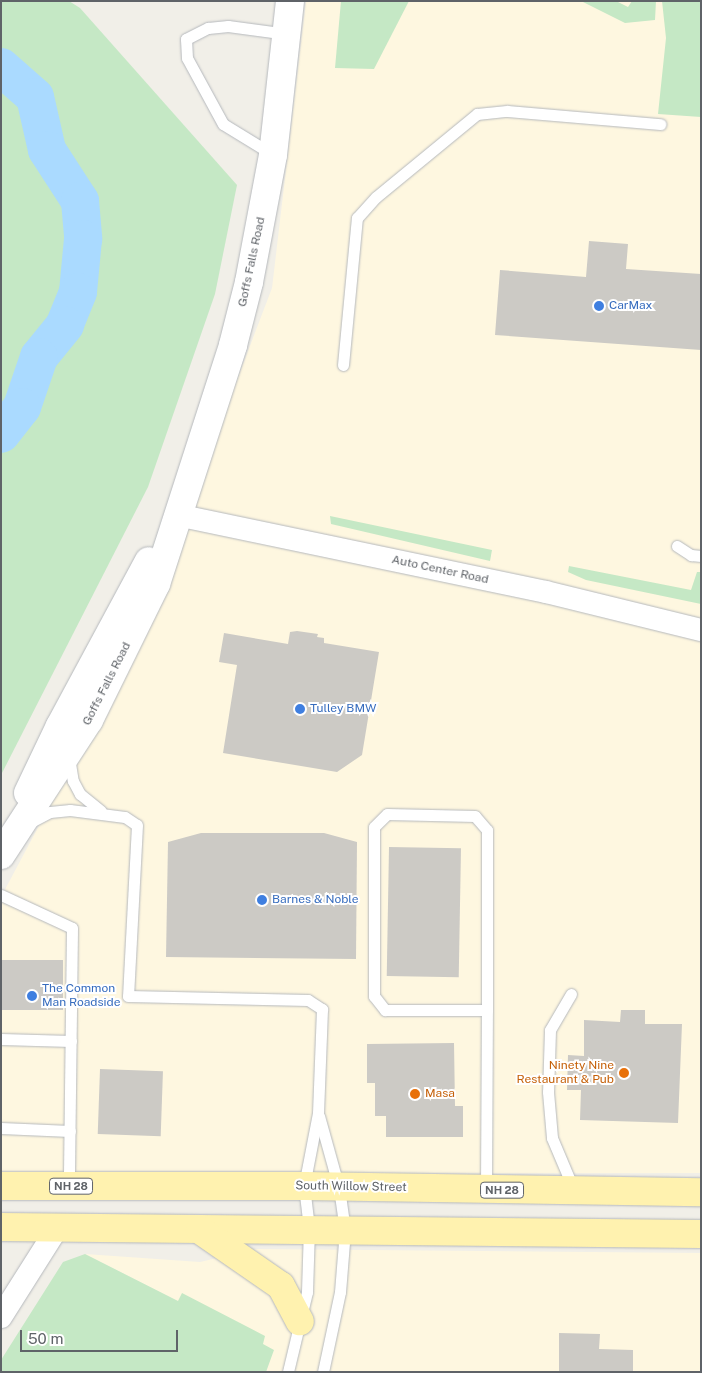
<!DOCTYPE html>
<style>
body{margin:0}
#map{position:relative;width:702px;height:1373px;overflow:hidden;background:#f1efe8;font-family:"Public Sans",sans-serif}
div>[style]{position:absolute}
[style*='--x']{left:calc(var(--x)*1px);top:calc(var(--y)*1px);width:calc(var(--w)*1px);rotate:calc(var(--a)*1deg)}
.commercial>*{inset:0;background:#fef7e0}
.green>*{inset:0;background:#c5e8c5}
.river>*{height:38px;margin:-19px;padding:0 19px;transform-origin:19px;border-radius:19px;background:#aadaff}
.building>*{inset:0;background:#cccac5;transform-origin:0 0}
.roads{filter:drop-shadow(0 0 1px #b5b8bc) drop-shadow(0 0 1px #b5b8bc)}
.lane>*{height:11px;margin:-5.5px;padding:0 5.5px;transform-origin:5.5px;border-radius:5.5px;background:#fff}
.street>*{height:22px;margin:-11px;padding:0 11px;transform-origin:11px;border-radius:11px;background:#fff}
.secondary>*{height:28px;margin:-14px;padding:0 14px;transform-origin:14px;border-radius:14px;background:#fff}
.primary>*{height:28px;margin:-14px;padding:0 14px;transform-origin:14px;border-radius:14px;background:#fff2af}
.dots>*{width:14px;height:14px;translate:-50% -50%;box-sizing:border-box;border:2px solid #fff;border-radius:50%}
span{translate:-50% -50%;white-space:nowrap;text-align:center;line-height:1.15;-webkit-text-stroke:4px #fff;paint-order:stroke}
.shield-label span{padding:1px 4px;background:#fff;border:1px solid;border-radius:4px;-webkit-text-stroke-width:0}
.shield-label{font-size:11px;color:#5f6368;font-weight:700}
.street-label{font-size:12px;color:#5f6368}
.shop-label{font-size:12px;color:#366cbe}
.left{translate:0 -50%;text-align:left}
.food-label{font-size:12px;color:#c56008}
.right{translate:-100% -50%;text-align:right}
.frame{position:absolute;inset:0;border:2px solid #5f6368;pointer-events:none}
.scale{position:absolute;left:20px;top:1330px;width:158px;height:22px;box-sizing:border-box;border:2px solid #5f6368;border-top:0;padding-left:6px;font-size:15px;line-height:18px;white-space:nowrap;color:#5f6368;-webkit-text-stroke:4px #fff;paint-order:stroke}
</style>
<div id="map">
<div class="commercial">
<div style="clip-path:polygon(306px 1px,701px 1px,701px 1173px,1px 1174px,1px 897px,139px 638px,272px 288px)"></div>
<div style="clip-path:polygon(256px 1249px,701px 1253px,701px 1372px,266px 1372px,273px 1350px,85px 1254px,200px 1262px)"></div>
</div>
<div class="green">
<div style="clip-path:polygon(1px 1px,69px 1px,80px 8px,237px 185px,215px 294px,148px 487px,1px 775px)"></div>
<div style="clip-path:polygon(341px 1px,409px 1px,374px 69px,335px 68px)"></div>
<div style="clip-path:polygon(581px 1px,616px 1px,628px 7px,632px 1px,656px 1px,655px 20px,625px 23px)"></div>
<div style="clip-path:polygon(662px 1px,701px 1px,701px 117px,658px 114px,666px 38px)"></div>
<div style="clip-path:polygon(330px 516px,492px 550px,490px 561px,331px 524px)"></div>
<div style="clip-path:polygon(569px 566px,691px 590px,697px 572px,701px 572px,701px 604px,586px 580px,568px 572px)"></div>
<div style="clip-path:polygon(85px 1254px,178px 1301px,182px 1293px,265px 1336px,263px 1344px,274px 1350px,266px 1372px,1px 1372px,1px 1360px,63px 1262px)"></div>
</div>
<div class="river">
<div style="--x:1;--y:67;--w:45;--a:41.4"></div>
<div style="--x:35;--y:97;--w:54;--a:77.2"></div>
<div style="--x:47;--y:150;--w:61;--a:57.1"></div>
<div style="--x:80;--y:201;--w:38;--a:85"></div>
<div style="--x:83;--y:239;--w:53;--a:95.4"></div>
<div style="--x:78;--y:292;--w:35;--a:112"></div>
<div style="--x:65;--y:325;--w:41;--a:129.1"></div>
<div style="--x:39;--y:357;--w:53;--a:108.8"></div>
<div style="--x:22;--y:407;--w:34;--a:128"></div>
</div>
<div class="building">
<div style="clip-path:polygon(589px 241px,628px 244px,626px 269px,701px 274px,701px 350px,495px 335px,500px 270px,586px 277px)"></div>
<div style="clip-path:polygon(297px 631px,318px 634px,317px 637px,324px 638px,324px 643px,379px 652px,362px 755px,337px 772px,223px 753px,237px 665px,219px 662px,224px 633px,288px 644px,290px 632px)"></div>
<div style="clip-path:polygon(201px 833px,324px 833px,357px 842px,356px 959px,166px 957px,168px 842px)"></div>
<div style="left:389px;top:847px;width:72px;height:129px;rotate:1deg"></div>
<div style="left:2px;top:960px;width:61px;height:50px"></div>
<div style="clip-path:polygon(621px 1010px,645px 1010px,645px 1024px,682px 1024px,678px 1123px,580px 1120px,581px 1090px,567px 1090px,568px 1055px,584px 1056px,584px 1020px,620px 1022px)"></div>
<div style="clip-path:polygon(454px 1043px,455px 1106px,463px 1106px,463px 1137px,386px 1137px,386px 1116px,375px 1116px,375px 1083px,367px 1083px,367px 1044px)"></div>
<div style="left:100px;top:1069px;width:63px;height:65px;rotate:2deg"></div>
<div style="clip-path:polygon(559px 1333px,600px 1334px,599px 1349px,633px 1350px,633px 1372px,559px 1372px)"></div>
</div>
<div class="roads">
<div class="lane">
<div style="--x:272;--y:154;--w:57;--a:-148.5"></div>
<div style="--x:223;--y:124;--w:75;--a:-118.6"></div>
<div style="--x:187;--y:58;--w:19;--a:-93"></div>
<div style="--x:186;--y:39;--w:25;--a:-27"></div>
<div style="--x:208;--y:28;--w:20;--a:-6"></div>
<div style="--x:228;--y:26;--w:60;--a:7.7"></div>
<div style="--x:343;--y:365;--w:148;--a:-84.6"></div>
<div style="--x:357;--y:218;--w:28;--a:-48"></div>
<div style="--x:376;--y:197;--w:131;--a:-39.4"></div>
<div style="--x:477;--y:114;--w:30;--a:-6"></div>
<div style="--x:507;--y:111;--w:154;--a:4.9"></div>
<div style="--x:677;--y:546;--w:17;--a:33"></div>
<div style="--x:691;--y:555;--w:10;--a:6"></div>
<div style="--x:69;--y:757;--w:24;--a:81"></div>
<div style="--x:73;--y:781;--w:15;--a:62"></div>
<div style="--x:80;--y:794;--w:27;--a:39"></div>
<div style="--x:31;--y:822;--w:21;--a:-28"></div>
<div style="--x:50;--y:812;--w:20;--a:-6"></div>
<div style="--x:70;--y:810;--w:55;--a:7.3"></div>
<div style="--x:125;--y:817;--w:14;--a:34"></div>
<div style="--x:137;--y:825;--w:171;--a:93"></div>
<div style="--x:128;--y:996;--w:180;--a:1.3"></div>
<div style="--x:308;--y:1000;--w:17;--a:33"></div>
<div style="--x:322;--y:1009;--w:104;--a:92.2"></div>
<div style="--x:318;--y:1113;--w:74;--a:100.9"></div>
<div style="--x:304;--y:1186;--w:42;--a:83.2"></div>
<div style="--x:309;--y:1228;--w:64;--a:91.8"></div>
<div style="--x:307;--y:1292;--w:82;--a:103.4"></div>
<div style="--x:1;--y:895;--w:78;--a:24.9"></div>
<div style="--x:72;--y:928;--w:258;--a:90.7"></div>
<div style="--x:571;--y:994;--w:42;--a:120.3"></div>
<div style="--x:550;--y:1030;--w:62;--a:91.8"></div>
<div style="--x:548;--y:1092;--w:46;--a:85"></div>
<div style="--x:552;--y:1138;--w:56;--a:67.1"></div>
<div style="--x:1;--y:1039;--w:70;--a:1.6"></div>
<div style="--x:319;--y:1116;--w:75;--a:74.5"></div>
<div style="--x:339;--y:1188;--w:42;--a:81.9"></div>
<div style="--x:345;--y:1230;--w:62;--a:94.6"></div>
<div style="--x:340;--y:1292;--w:82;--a:102"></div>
<div style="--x:1;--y:1128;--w:69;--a:2.5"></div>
<div style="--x:486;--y:1190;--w:180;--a:-89.7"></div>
<div style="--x:487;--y:1010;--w:180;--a:-90"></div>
<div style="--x:487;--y:830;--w:18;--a:-131"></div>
<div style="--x:475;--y:816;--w:88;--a:-178.7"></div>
<div style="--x:387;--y:814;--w:18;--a:135"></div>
<div style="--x:374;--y:827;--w:169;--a:90"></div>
<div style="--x:374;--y:996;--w:18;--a:52"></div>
<div style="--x:385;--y:1010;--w:102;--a:0"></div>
</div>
<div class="street">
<div style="--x:177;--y:515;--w:377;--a:11.8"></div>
<div style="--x:546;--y:592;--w:160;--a:13.8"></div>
<div style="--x:1;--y:1317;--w:107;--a:-57.7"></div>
</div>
<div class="secondary">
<div style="--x:28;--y:793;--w:74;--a:-64.5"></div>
<div style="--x:60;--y:726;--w:187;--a:-61.7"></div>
<div style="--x:1;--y:855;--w:161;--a:-56.9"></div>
<div style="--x:89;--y:720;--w:152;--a:-63.8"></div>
<div style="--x:156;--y:584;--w:251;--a:-72.1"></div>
<div style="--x:233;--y:345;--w:65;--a:-75.7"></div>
<div style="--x:249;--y:282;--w:129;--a:-79.3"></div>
<div style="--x:273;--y:155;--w:155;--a:-83.7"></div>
</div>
<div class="primary">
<div style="--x:1;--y:1186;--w:303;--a:0"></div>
<div style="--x:304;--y:1186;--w:397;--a:0.9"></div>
<div style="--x:1;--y:1227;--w:700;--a:0.57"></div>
<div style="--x:200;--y:1230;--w:98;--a:34.7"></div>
<div style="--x:281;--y:1286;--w:40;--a:62"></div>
</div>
</div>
<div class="dots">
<div style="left:599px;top:306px;background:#3f7fe0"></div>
<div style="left:300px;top:709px;background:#3f7fe0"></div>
<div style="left:262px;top:900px;background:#3f7fe0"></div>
<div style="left:32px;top:996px;background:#3f7fe0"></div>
<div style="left:624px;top:1073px;background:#e8710a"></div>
<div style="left:415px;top:1094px;background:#e8710a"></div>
</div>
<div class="shield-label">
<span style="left:71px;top:1186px">NH 28</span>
<span style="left:502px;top:1190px">NH 28</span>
</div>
<div class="street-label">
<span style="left:252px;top:262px;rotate:-78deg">Goffs Falls Road</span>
<span style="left:440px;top:570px;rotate:12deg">Auto Center Road</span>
<span style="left:107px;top:684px;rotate:-63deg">Goffs Falls Road</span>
<span style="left:351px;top:1187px;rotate:1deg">South Willow Street</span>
</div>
<div class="shop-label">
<span class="left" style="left:609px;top:306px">CarMax</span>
<span class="left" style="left:310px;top:709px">Tulley BMW</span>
<span class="left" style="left:272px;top:900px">Barnes &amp; Noble</span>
<span class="left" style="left:42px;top:996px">The Common<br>Man Roadside</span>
</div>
<div class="food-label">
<span class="right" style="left:614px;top:1073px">Ninety Nine<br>Restaurant &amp; Pub</span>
<span class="left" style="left:425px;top:1094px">Masa</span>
</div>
<div class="frame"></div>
<div class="scale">50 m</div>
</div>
